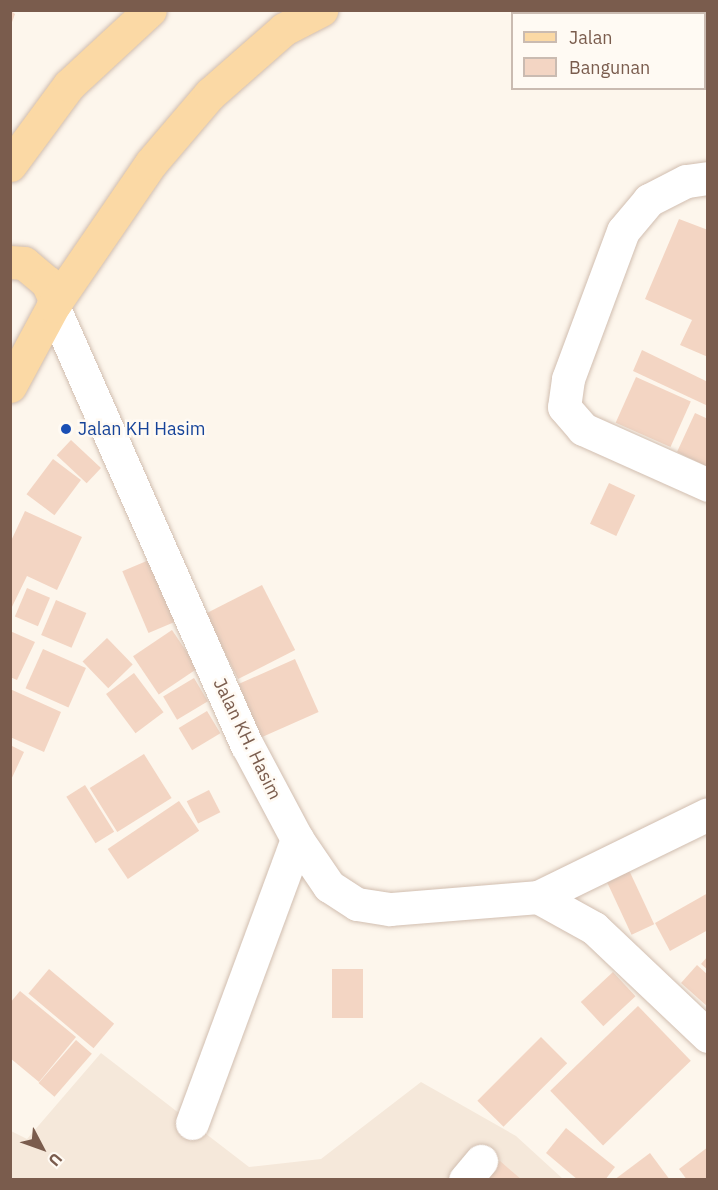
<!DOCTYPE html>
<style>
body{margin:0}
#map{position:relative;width:718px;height:1190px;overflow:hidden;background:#fdf6ec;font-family:"IBM Plex Sans",sans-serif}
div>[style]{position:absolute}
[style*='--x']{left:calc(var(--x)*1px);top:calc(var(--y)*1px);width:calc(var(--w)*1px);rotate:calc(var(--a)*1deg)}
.residential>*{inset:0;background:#f5e8da}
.building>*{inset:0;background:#f3d5c3;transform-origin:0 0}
.roads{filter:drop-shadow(0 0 2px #d1beb0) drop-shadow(0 0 2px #d1beb0)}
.minor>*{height:33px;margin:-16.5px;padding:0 16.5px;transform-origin:16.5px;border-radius:16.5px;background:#fff}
.major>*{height:33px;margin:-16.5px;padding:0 16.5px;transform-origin:16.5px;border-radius:16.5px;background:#fbd9a5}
.dots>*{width:16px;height:16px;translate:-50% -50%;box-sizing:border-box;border:3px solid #fffaf3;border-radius:50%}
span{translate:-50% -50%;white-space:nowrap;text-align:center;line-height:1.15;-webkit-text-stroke:5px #fffaf3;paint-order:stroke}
.transit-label{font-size:18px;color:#164399}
.left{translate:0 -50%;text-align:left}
.street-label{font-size:18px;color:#7a5c4d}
.frame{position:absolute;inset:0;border:12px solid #7a5c4d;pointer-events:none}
.legend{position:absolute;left:511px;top:12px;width:195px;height:78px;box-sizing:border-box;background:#fffaf3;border:2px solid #cabbb1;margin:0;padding:8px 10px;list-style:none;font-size:18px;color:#7a5c4d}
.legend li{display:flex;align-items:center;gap:12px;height:30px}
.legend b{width:30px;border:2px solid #cabbb1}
.north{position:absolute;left:12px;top:1118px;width:60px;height:60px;-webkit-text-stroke:4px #fffaf3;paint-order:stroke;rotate:131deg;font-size:16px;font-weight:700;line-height:24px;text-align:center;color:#7a5c4d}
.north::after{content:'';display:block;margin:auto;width:21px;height:27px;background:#7a5c4d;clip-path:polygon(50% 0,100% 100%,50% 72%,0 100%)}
</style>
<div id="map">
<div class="residential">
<div style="clip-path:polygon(101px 1053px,249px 1167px,321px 1159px,421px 1082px,516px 1136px,563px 1179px,11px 1180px,11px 1131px,27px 1139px)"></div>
</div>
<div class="building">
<div style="clip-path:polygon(10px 10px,15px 14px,11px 25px,10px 25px)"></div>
<div style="clip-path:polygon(679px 219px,708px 230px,708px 357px,680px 345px,692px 320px,645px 299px)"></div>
<div style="clip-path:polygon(642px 350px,708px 382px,708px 406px,633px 371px)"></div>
<div style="left:636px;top:377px;width:60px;height:50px;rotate:24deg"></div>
<div style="clip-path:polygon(695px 413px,708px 419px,706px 466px,677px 452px)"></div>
<div style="left:71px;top:440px;width:41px;height:21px;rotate:43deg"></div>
<div style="left:53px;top:459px;width:35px;height:44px;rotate:37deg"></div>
<div style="left:609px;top:483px;width:29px;height:45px;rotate:25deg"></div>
<div style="clip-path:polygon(25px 511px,82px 537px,57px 590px,27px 576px,10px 611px,10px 543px)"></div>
<div style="left:149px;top:560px;width:67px;height:29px;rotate:67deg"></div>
<div style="left:262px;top:585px;width:73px;height:64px;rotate:63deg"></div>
<div style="left:27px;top:588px;width:25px;height:31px;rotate:23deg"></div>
<div style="left:56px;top:600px;width:33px;height:38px;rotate:23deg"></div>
<div style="left:172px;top:630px;width:46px;height:47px;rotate:56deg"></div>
<div style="clip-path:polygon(10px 631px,35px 642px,17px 680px,10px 677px)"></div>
<div style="left:107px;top:638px;width:37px;height:34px;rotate:46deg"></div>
<div style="left:43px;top:649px;width:47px;height:43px;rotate:24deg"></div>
<div style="left:295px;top:659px;width:58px;height:63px;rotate:66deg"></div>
<div style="left:134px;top:673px;width:49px;height:35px;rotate:53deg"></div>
<div style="left:194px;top:678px;width:27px;height:36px;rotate:59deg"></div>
<div style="clip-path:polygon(10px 689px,61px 712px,44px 752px,10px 737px)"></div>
<div style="left:207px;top:711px;width:26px;height:33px;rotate:59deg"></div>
<div style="clip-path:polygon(10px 745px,24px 752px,10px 782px)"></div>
<div style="left:144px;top:754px;width:52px;height:64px;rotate:58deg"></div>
<div style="left:85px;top:785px;width:55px;height:22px;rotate:58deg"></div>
<div style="left:209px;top:790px;width:25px;height:25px;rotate:63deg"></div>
<div style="left:179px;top:801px;width:36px;height:86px;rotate:56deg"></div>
<div style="left:628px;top:868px;width:62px;height:25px;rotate:65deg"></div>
<div style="clip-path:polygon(708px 893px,708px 930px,670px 951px,655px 923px)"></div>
<div style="clip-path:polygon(708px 956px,708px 970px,701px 964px)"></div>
<div style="clip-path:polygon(697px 965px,708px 975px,708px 1007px,681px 983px)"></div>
<div style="left:49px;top:969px;width:85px;height:32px;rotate:40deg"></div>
<div style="left:332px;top:969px;width:31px;height:49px"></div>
<div style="left:613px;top:972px;width:33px;height:44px;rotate:47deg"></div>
<div style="clip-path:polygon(20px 991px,76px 1037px,39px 1082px,10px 1058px,10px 1003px)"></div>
<div style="left:638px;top:1006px;width:76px;height:122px;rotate:46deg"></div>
<div style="left:541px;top:1037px;width:37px;height:90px;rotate:45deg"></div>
<div style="left:76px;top:1040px;width:21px;height:57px;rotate:41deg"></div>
<div style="clip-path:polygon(566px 1128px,615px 1167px,605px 1180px,578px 1180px,546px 1153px)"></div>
<div style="clip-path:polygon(708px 1147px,708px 1180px,687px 1180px,679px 1169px)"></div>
<div style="clip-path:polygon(650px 1153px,670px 1180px,614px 1180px)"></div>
<div style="clip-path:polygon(500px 1161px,522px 1180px,485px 1180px)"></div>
</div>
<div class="roads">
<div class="minor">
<div style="--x:708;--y:178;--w:22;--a:172"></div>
<div style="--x:686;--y:181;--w:42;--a:152.8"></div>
<div style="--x:649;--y:200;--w:40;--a:130"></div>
<div style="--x:623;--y:231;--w:158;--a:110.4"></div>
<div style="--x:568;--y:379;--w:28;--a:98"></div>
<div style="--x:564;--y:407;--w:29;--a:49"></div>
<div style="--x:583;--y:429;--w:137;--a:24.1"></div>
<div style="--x:53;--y:306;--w:480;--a:66.2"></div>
<div style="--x:247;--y:745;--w:106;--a:62"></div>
<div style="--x:297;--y:839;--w:57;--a:55.8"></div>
<div style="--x:329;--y:886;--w:33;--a:33"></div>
<div style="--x:357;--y:904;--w:33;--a:9"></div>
<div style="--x:390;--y:909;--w:148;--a:-4.6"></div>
<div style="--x:538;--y:897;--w:189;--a:-26"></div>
<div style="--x:538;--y:897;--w:64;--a:29"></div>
<div style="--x:594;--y:928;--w:157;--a:43.5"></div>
<div style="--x:192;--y:1123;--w:303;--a:-69.7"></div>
<div style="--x:465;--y:1180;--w:25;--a:-50"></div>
</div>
<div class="major">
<div style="--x:10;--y:165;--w:99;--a:-53.6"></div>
<div style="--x:69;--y:85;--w:110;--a:-42.8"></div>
<div style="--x:10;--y:262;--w:14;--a:4"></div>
<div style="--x:24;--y:263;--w:30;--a:40"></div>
<div style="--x:47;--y:282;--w:22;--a:66"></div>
<div style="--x:10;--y:386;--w:91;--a:-61.7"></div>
<div style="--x:53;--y:306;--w:173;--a:-55.6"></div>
<div style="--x:151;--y:163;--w:91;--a:-49.5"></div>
<div style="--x:210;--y:94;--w:98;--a:-41.3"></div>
<div style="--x:284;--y:29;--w:42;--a:-27.2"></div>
</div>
</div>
<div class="dots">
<div style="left:66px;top:429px;background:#1a4fb4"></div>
</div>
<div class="transit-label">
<span class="left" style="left:78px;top:429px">Jalan KH Hasim</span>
</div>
<div class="street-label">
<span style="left:247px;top:739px;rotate:64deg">Jalan KH. Hasim</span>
</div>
<div class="frame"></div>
<ul class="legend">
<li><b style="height:8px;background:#fbd9a5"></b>Jalan</li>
<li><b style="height:16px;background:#f3d5c3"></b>Bangunan</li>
</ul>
<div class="north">U</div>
</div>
